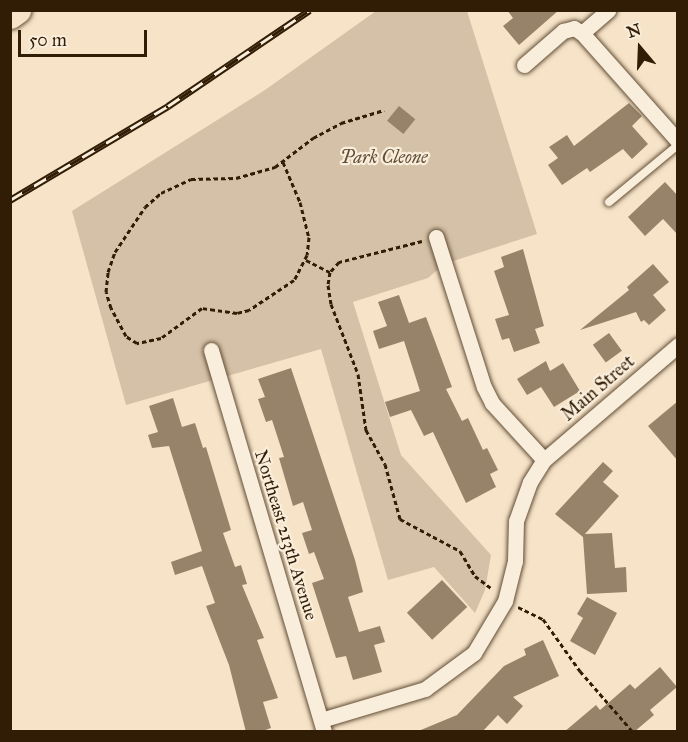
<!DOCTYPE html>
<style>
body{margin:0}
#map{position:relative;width:688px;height:742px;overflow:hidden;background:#f6e3c8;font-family:"IM FELL Great Primer",serif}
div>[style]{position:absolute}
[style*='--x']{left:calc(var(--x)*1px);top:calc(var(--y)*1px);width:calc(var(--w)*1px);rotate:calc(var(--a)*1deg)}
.green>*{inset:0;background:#d5c1a7}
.building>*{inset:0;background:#97836a;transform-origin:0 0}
.path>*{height:3px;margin-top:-1.5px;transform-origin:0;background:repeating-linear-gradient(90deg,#311c05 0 4.5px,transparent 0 7.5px)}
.roads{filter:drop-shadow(0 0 2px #624e36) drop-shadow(0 0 2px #624e36)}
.service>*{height:8px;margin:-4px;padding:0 4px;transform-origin:4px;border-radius:4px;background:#f9eddb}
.minor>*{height:15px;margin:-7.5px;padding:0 7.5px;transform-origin:7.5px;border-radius:7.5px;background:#f9eddb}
.motorway>*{height:27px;margin:-13.5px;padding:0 13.5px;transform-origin:13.5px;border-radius:13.5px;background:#f6e3c8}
.rail>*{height:7px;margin-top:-3.5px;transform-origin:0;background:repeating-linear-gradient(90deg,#f9eddb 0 14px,#311c05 0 28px);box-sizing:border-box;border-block:2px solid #311c05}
span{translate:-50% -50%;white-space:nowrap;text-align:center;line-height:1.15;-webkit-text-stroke:4.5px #f9eddb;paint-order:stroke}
.park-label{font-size:18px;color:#624e36;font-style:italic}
.street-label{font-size:18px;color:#311c05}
.frame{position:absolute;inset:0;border:12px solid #311c05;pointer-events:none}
.north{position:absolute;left:610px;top:18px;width:60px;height:60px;-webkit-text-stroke:4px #f9eddb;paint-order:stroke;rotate:341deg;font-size:16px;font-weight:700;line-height:24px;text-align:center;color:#311c05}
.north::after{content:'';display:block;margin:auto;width:21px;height:27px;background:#311c05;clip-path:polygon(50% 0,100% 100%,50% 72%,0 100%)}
.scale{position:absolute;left:18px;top:30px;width:129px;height:27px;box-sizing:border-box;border:3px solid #311c05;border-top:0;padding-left:8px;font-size:18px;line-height:21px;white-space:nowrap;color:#311c05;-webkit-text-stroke:4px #f9eddb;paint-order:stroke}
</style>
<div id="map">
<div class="green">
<div style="clip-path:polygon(376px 11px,467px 11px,537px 234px,444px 264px,428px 278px,353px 302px,401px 455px,491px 555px,485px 590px,475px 613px,434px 567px,388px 580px,321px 349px,126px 405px,72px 211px,265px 90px)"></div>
</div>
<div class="building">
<div style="clip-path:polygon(507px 10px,559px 10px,519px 45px,503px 26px,513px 18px)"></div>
<div style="clip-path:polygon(629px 103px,642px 116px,632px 126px,648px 144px,632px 159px,623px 149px,590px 172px,587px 168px,562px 185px,548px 165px,558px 158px,549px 147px,567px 135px,574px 146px)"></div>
<div style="left:399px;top:106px;width:21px;height:19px;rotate:39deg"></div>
<div style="clip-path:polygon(665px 182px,678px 196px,678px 235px,663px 219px,645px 236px,628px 217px)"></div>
<div style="clip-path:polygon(523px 249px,544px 326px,535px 329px,540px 343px,514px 352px,509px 338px,502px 340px,495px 319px,509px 315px,494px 271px,504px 267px,501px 257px)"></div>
<div style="clip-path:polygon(653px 264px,669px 282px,653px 295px,666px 310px,649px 325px,644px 320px,641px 322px,636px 312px,580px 330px,629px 290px,627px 287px)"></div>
<div style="clip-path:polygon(399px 295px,409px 323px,426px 317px,452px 387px,446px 389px,462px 421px,468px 418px,483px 450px,487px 448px,498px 470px,490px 474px,496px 487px,466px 503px,433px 432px,424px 436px,411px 410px,390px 417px,385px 402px,420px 391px,404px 341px,379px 349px,373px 331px,387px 326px,378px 302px)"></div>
<div style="left:609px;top:333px;width:22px;height:20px;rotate:54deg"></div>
<div style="clip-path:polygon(546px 361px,550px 371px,563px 363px,580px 391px,554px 407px,541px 387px,527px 395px,517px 379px)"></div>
<div style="clip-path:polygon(291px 368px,355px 560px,363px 592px,348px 597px,359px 632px,380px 626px,385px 642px,374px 645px,382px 672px,353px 680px,346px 656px,336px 658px,312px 583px,324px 579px,314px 552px,309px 554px,302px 533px,312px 530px,303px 502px,293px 506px,279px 458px,284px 457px,272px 420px,266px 422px,258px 399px,265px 397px,258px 379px)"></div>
<div style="clip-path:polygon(173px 398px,182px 427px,195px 423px,203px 448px,206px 447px,231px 530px,223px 533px,235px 567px,241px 565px,247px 584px,242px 585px,264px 638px,257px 640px,278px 698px,263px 702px,271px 728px,260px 732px,246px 732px,229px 665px,206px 606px,215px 603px,202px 566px,175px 575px,171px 562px,202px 551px,169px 446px,152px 448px,148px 435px,158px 432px,149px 406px)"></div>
<div style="clip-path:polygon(678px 401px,678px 461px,648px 426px)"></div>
<div style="clip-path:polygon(603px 462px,613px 471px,603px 482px,619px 496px,585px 534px,612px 533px,615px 568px,626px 567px,627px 592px,587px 594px,583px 537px,555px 514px)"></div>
<div style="left:442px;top:580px;width:37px;height:48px;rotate:47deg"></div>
<div style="clip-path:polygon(587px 597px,617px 613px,595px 655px,570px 641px,583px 618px,577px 614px)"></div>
<div style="clip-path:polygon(543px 640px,559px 676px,513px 697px,523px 706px,507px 724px,498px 715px,482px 732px,416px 732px,457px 715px,504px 666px,526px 655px,524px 649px)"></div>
<div style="clip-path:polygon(660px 667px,677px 687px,650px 710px,654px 715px,634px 732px,564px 732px,596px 705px,600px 710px,630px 684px,635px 689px)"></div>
</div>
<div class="path">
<div style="--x:283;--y:162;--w:43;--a:67"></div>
<div style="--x:300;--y:202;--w:36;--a:76"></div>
<div style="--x:309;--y:237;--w:18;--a:96"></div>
<div style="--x:307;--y:255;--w:28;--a:117"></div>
<div style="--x:294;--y:280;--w:54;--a:146.3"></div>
<div style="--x:249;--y:310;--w:12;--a:166"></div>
<div style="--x:237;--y:313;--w:35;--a:-172"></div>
<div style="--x:202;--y:308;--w:51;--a:143.8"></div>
<div style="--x:161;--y:338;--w:25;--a:168"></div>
<div style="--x:137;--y:343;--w:13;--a:-148"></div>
<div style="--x:126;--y:336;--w:32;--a:-118"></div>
<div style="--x:111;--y:308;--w:17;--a:-107"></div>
<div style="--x:106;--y:292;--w:20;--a:-84"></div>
<div style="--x:108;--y:272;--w:21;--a:-71"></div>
<div style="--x:115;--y:252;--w:54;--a:-56.3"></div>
<div style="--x:145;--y:207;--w:21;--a:-41"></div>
<div style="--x:161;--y:193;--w:33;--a:-25"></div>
<div style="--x:191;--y:179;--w:45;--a:-1.3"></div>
<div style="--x:236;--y:178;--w:41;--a:-15.8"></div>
<div style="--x:275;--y:167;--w:48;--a:-37.3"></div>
<div style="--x:313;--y:138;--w:32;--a:-28"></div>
<div style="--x:341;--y:123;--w:45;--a:-16.8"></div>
<div style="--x:422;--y:241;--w:86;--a:165.8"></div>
<div style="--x:339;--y:262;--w:13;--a:132"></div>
<div style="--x:330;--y:272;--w:13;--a:99"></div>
<div style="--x:328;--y:285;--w:19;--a:81"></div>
<div style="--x:331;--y:304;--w:75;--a:68.9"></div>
<div style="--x:358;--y:374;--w:57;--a:81.9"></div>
<div style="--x:366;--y:430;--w:39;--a:61"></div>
<div style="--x:385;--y:464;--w:57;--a:74.7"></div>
<div style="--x:400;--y:519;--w:68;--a:28.1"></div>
<div style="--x:460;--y:551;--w:29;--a:59"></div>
<div style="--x:475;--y:576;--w:21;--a:37"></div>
<div style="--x:306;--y:260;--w:27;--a:27"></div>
<div style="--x:518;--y:607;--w:28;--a:26"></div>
<div style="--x:543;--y:619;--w:64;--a:54.6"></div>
<div style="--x:580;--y:671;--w:81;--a:49"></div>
</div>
<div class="roads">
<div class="service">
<div style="--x:609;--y:202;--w:89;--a:-39.6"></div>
</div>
<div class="minor">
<div style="--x:582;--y:33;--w:35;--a:-41"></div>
<div style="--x:524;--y:65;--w:52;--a:-41.1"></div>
<div style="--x:563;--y:31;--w:11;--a:-15"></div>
<div style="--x:574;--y:28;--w:9;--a:32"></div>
<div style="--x:582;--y:33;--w:144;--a:48.4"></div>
<div style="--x:436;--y:237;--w:157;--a:72.3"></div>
<div style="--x:484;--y:387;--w:18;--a:63"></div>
<div style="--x:492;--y:403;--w:77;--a:47.6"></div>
<div style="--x:211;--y:350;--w:398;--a:73.5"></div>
<div style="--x:321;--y:720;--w:109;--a:-16.6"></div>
<div style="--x:425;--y:689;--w:61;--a:-36.3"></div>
<div style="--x:474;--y:653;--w:61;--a:-59.2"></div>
<div style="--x:505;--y:601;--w:41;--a:-76"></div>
<div style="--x:515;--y:561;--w:40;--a:-88.6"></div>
<div style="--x:516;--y:521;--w:41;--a:-70.3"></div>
<div style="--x:530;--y:482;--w:26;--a:-58"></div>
<div style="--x:544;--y:460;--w:177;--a:-40.6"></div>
</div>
<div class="motorway">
<div style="--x:10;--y:15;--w:9;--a:-36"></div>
</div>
</div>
<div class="rail">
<div style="--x:10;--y:200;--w:184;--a:-30.7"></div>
<div style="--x:168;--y:106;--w:171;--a:-34.1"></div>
</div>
<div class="park-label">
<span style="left:384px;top:157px">Park Cleone</span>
</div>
<div class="street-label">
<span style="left:598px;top:388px;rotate:-41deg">Main Street</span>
<span style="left:286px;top:535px;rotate:73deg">Northeast 213th Avenue</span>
</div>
<div class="frame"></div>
<div class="north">N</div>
<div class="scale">50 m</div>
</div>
